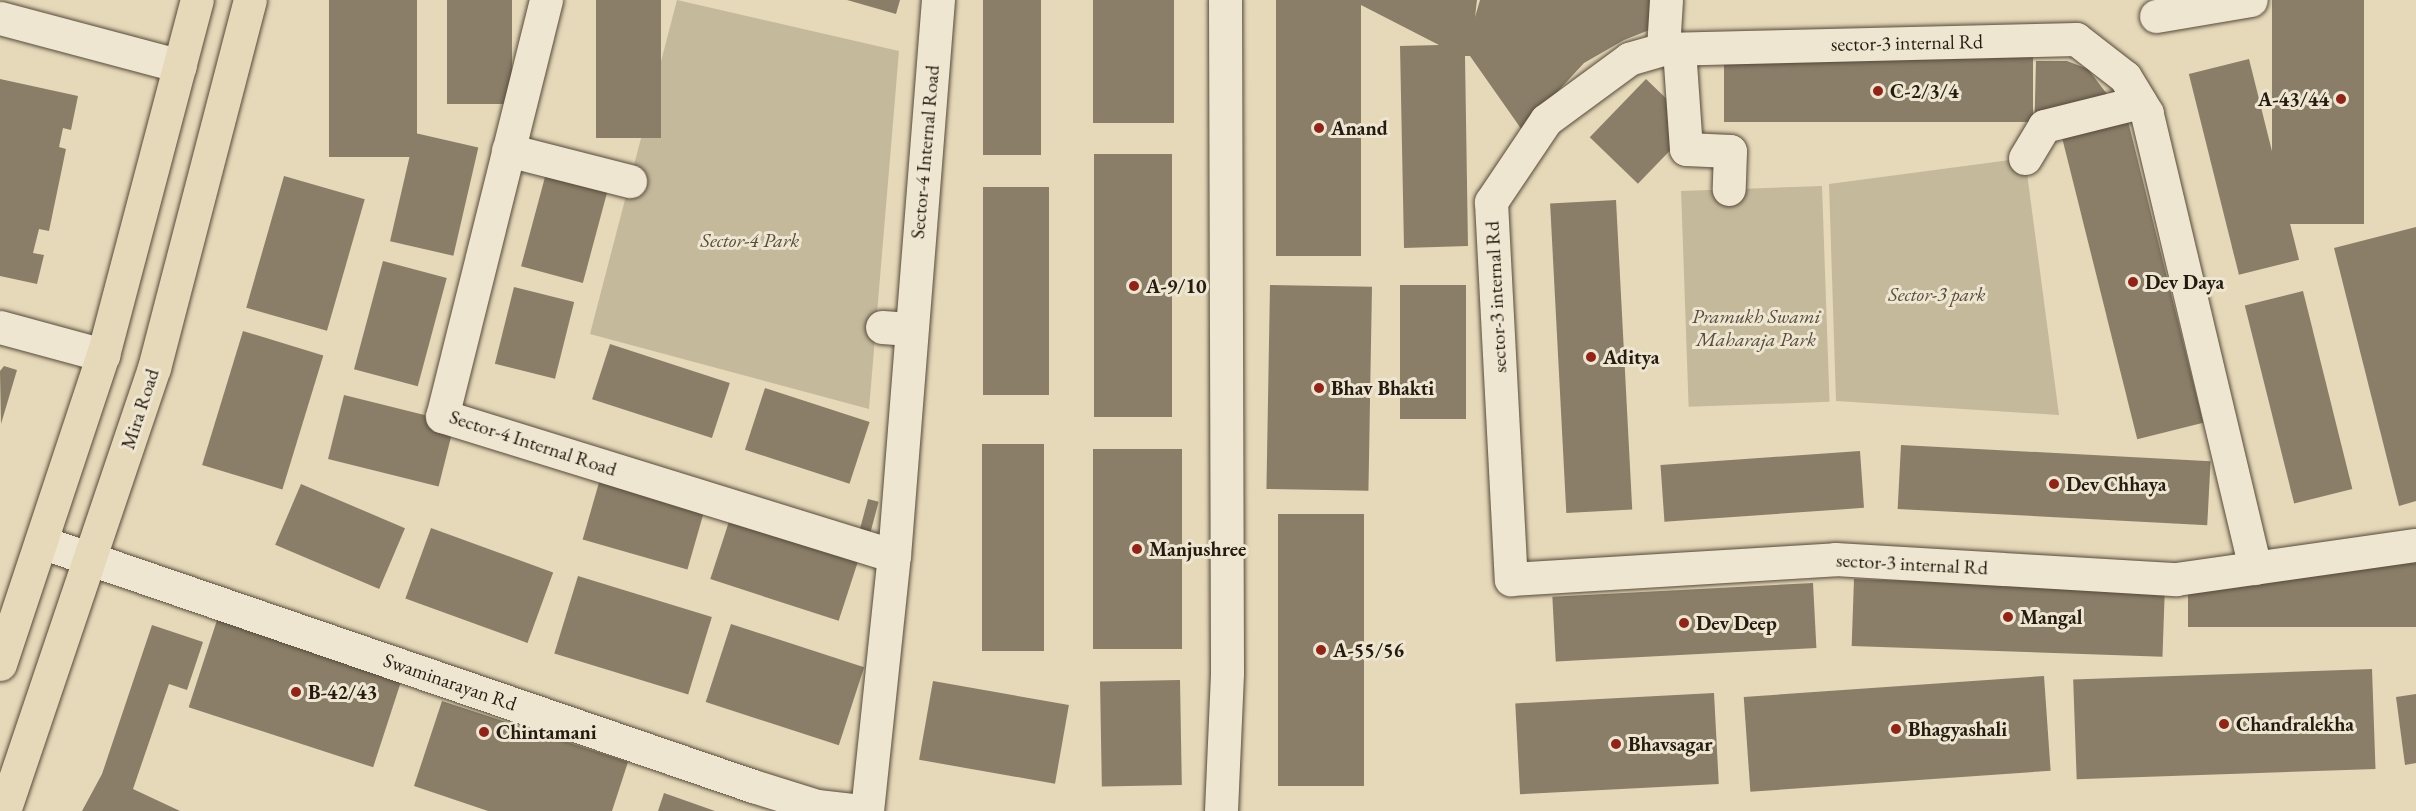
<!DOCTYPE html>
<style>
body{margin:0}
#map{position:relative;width:2416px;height:811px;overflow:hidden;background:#e6d9b9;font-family:"EB Garamond",serif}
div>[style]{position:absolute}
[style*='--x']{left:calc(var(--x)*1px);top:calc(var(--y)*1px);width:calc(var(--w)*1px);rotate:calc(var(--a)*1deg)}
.green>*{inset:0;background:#c5b99c;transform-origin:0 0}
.building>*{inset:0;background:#8a7e68;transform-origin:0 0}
.roads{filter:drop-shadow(0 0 2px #564a3b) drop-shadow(0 0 2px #564a3b)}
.minor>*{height:33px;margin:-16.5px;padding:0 16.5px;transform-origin:16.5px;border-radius:16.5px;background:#efe6d2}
.major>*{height:33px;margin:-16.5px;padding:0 16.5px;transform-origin:16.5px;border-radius:16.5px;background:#e6d9b9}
.dots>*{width:16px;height:16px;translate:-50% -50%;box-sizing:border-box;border:3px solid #efe6d2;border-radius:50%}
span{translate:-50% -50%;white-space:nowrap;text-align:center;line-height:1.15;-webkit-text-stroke:6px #efe6d2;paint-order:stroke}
.street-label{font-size:20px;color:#261b11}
.poi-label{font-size:20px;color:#261b11;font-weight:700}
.left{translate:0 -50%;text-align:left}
.right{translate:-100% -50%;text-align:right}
.park-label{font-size:20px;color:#564a3b;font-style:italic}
</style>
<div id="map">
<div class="green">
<div style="clip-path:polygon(677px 0,899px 51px,869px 409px,590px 334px)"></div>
<div style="clip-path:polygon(2025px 158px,2059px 415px,1836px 401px,1829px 184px)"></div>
<div style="left:1822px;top:186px;width:216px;height:141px;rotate:88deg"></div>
</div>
<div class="building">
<div style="left:329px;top:0;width:88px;height:157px"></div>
<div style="left:447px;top:0;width:65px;height:104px"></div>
<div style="left:596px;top:0;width:65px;height:138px"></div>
<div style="clip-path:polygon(847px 0,900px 0,896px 14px)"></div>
<div style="left:983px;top:0;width:58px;height:155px"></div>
<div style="left:1093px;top:0;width:81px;height:123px"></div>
<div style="clip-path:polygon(1276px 0,1477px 0,1475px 17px,1480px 0,1659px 0,1657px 27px,1624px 40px,1584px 63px,1522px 130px,1470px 56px,1465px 56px,1468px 246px,1404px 248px,1400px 46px,1439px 45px,1361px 5px,1361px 256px,1276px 256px)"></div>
<div style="left:2272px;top:0;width:92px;height:224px"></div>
<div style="left:1724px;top:57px;width:309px;height:65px"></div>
<div style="left:2249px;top:59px;width:207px;height:62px;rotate:76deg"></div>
<div style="clip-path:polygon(2036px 61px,2067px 61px,2088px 69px,2125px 118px,2034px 142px)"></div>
<div style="clip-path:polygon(0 79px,78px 96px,71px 130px,63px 128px,59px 147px,66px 149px,49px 231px,39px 229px,33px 253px,44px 255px,37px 284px,0 276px)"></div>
<div style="left:1646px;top:79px;width:67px;height:81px;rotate:44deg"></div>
<div style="left:2128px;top:121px;width:311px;height:68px;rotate:76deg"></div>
<div style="left:415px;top:133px;width:65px;height:111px;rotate:13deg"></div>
<div style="left:1172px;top:154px;width:263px;height:78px;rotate:90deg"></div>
<div style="left:549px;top:162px;width:64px;height:108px;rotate:15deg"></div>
<div style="left:284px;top:176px;width:84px;height:137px;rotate:16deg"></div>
<div style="left:983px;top:187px;width:66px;height:208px"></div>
<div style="left:1616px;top:200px;width:310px;height:66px;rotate:87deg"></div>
<div style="clip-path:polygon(2416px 227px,2416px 501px,2399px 506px,2334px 248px)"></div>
<div style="left:383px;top:261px;width:66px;height:112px;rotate:15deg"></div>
<div style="left:1270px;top:285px;width:102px;height:204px;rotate:1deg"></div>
<div style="left:1466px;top:285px;width:134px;height:66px;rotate:90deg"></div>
<div style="left:514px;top:287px;width:62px;height:79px;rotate:14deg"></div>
<div style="left:2303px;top:291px;width:204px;height:60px;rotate:76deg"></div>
<div style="left:243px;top:331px;width:84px;height:140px;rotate:17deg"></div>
<div style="left:610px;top:344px;width:126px;height:58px;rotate:18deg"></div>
<div style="clip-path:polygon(4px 366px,17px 370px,1px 424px,0 371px)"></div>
<div style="left:765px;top:388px;width:110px;height:65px;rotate:18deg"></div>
<div style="left:344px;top:395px;width:114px;height:66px;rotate:14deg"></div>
<div style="left:1044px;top:444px;width:207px;height:62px;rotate:90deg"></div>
<div style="left:1901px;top:445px;width:310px;height:64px;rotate:3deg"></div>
<div style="left:1093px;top:449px;width:89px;height:200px"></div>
<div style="left:1860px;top:451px;width:57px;height:200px;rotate:86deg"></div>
<div style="left:600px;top:479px;width:109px;height:63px;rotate:16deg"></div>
<div style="left:301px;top:484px;width:113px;height:66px;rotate:23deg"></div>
<div style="left:868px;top:499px;width:11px;height:34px;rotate:15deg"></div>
<div style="left:735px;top:503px;width:135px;height:80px;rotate:18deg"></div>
<div style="left:1278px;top:514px;width:86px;height:272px"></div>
<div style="left:431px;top:528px;width:130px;height:75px;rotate:20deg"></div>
<div style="left:2416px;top:562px;width:65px;height:228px;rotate:90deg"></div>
<div style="left:578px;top:576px;width:140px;height:81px;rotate:17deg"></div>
<div style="left:1854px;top:579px;width:311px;height:67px;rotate:2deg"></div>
<div style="left:1813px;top:583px;width:65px;height:261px;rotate:87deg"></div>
<div style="left:218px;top:617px;width:194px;height:95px;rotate:18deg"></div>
<div style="left:731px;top:624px;width:140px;height:82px;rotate:18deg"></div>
<div style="clip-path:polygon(152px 625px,203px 642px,187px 690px,169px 684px,133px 789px,180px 811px,82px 811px,102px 774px)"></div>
<div style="left:2372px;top:669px;width:100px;height:299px;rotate:88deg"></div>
<div style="left:2044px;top:676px;width:95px;height:301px;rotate:86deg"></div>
<div style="left:1180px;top:680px;width:105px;height:80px;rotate:89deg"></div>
<div style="left:933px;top:681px;width:138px;height:80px;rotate:10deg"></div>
<div style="left:1714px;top:693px;width:91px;height:199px;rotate:87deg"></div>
<div style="clip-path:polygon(2416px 694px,2416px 763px,2405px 765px,2396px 697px)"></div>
<div style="clip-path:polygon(442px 701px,628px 762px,612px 811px,488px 811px,414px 786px)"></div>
<div style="clip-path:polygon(664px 793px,715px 811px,658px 811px)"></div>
</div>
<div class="roads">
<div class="minor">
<div style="--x:546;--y:0;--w:429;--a:104"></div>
<div style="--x:442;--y:416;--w:473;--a:17.2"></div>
<div style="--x:894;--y:556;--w:558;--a:-85.48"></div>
<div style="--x:2156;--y:16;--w:96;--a:-9.6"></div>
<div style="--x:0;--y:18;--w:186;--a:14.9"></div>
<div style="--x:1663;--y:49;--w:49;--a:-86.5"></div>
<div style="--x:1679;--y:49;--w:100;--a:86"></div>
<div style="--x:1686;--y:149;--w:44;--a:2.6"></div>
<div style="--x:1730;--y:151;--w:38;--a:92"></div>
<div style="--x:508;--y:150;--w:126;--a:14.3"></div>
<div style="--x:2025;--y:158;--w:37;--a:-59"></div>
<div style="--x:2044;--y:126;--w:99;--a:-14"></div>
<div style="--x:0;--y:327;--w:107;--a:15.2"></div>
<div style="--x:882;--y:327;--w:28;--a:4"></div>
<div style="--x:41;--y:542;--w:753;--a:18.92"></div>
<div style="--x:753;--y:786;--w:67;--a:17.4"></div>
<div style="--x:817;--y:806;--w:44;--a:6.5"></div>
<div style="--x:2255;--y:568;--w:468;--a:-103.4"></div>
<div style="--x:2147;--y:113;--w:42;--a:-121.4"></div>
<div style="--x:2125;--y:77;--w:62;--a:-142.2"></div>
<div style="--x:2076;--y:39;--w:413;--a:178.6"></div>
<div style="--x:1663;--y:49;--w:35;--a:164"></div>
<div style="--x:1629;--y:59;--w:103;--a:143.7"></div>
<div style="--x:1546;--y:120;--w:99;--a:123.9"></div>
<div style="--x:1491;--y:202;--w:378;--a:87"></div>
<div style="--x:1511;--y:579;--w:325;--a:-3.5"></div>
<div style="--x:1835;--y:559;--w:342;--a:3.4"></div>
<div style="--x:2176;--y:579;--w:242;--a:-8.1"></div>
<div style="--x:867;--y:811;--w:256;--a:-84"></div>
<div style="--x:1221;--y:811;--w:139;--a:-87.5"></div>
<div style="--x:1227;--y:672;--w:672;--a:-90.17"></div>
</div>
<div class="major">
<div style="--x:0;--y:664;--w:326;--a:-71.6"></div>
<div style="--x:103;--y:355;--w:367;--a:-75.2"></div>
<div style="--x:4;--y:811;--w:468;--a:-71.3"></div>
<div style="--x:154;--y:368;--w:380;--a:-75.4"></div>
</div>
</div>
<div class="dots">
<div style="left:1878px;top:91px;background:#8f2418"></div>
<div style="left:2341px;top:99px;background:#8f2418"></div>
<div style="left:1319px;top:128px;background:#8f2418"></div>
<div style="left:2133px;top:282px;background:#8f2418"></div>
<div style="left:1134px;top:286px;background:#8f2418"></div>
<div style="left:1591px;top:357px;background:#8f2418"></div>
<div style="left:1319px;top:388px;background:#8f2418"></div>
<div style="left:2054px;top:484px;background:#8f2418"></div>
<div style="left:1137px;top:549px;background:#8f2418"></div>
<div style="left:2008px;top:617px;background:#8f2418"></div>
<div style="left:1684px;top:623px;background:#8f2418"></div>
<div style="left:1321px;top:650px;background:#8f2418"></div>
<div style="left:296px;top:692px;background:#8f2418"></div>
<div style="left:2224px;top:724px;background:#8f2418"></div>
<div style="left:1896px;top:729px;background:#8f2418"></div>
<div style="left:484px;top:732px;background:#8f2418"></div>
<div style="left:1616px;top:744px;background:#8f2418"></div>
</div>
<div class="street-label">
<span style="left:1907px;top:43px;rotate:-1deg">sector-3 internal Rd</span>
<span style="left:925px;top:152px;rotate:-85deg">Sector-4 Internal Road</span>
<span style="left:1496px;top:297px;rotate:-93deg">sector-3 internal Rd</span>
<span style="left:140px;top:409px;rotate:-72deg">Mira Road</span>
<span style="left:533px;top:443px;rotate:18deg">Sector-4 Internal Road</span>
<span style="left:1912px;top:564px;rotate:3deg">sector-3 internal Rd</span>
<span style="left:450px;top:682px;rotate:19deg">Swaminarayan Rd</span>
</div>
<div class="poi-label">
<span class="left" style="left:1890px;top:91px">C-2/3/4</span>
<span class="right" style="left:2329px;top:99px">A-43/44</span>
<span class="left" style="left:1331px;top:128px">Anand</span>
<span class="left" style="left:2145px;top:282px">Dev Daya</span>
<span class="left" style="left:1146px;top:286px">A-9/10</span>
<span class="left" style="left:1603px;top:357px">Aditya</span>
<span class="left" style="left:1331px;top:388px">Bhav Bhakti</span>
<span class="left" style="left:2066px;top:484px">Dev Chhaya</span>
<span class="left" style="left:1149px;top:549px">Manjushree</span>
<span class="left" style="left:2020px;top:617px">Mangal</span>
<span class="left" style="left:1696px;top:623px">Dev Deep</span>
<span class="left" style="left:1333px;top:650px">A-55/56</span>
<span class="left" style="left:308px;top:692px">B-42/43</span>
<span class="left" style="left:2236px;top:724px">Chandralekha</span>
<span class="left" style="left:1908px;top:729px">Bhagyashali</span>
<span class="left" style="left:496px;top:732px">Chintamani</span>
<span class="left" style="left:1628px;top:744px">Bhavsagar</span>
</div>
<div class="park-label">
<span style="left:750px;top:240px">Sector-4 Park</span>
<span style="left:1937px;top:294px">Sector-3 park</span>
<span style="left:1756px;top:328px">Pramukh Swami<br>Maharaja Park</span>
</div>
</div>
